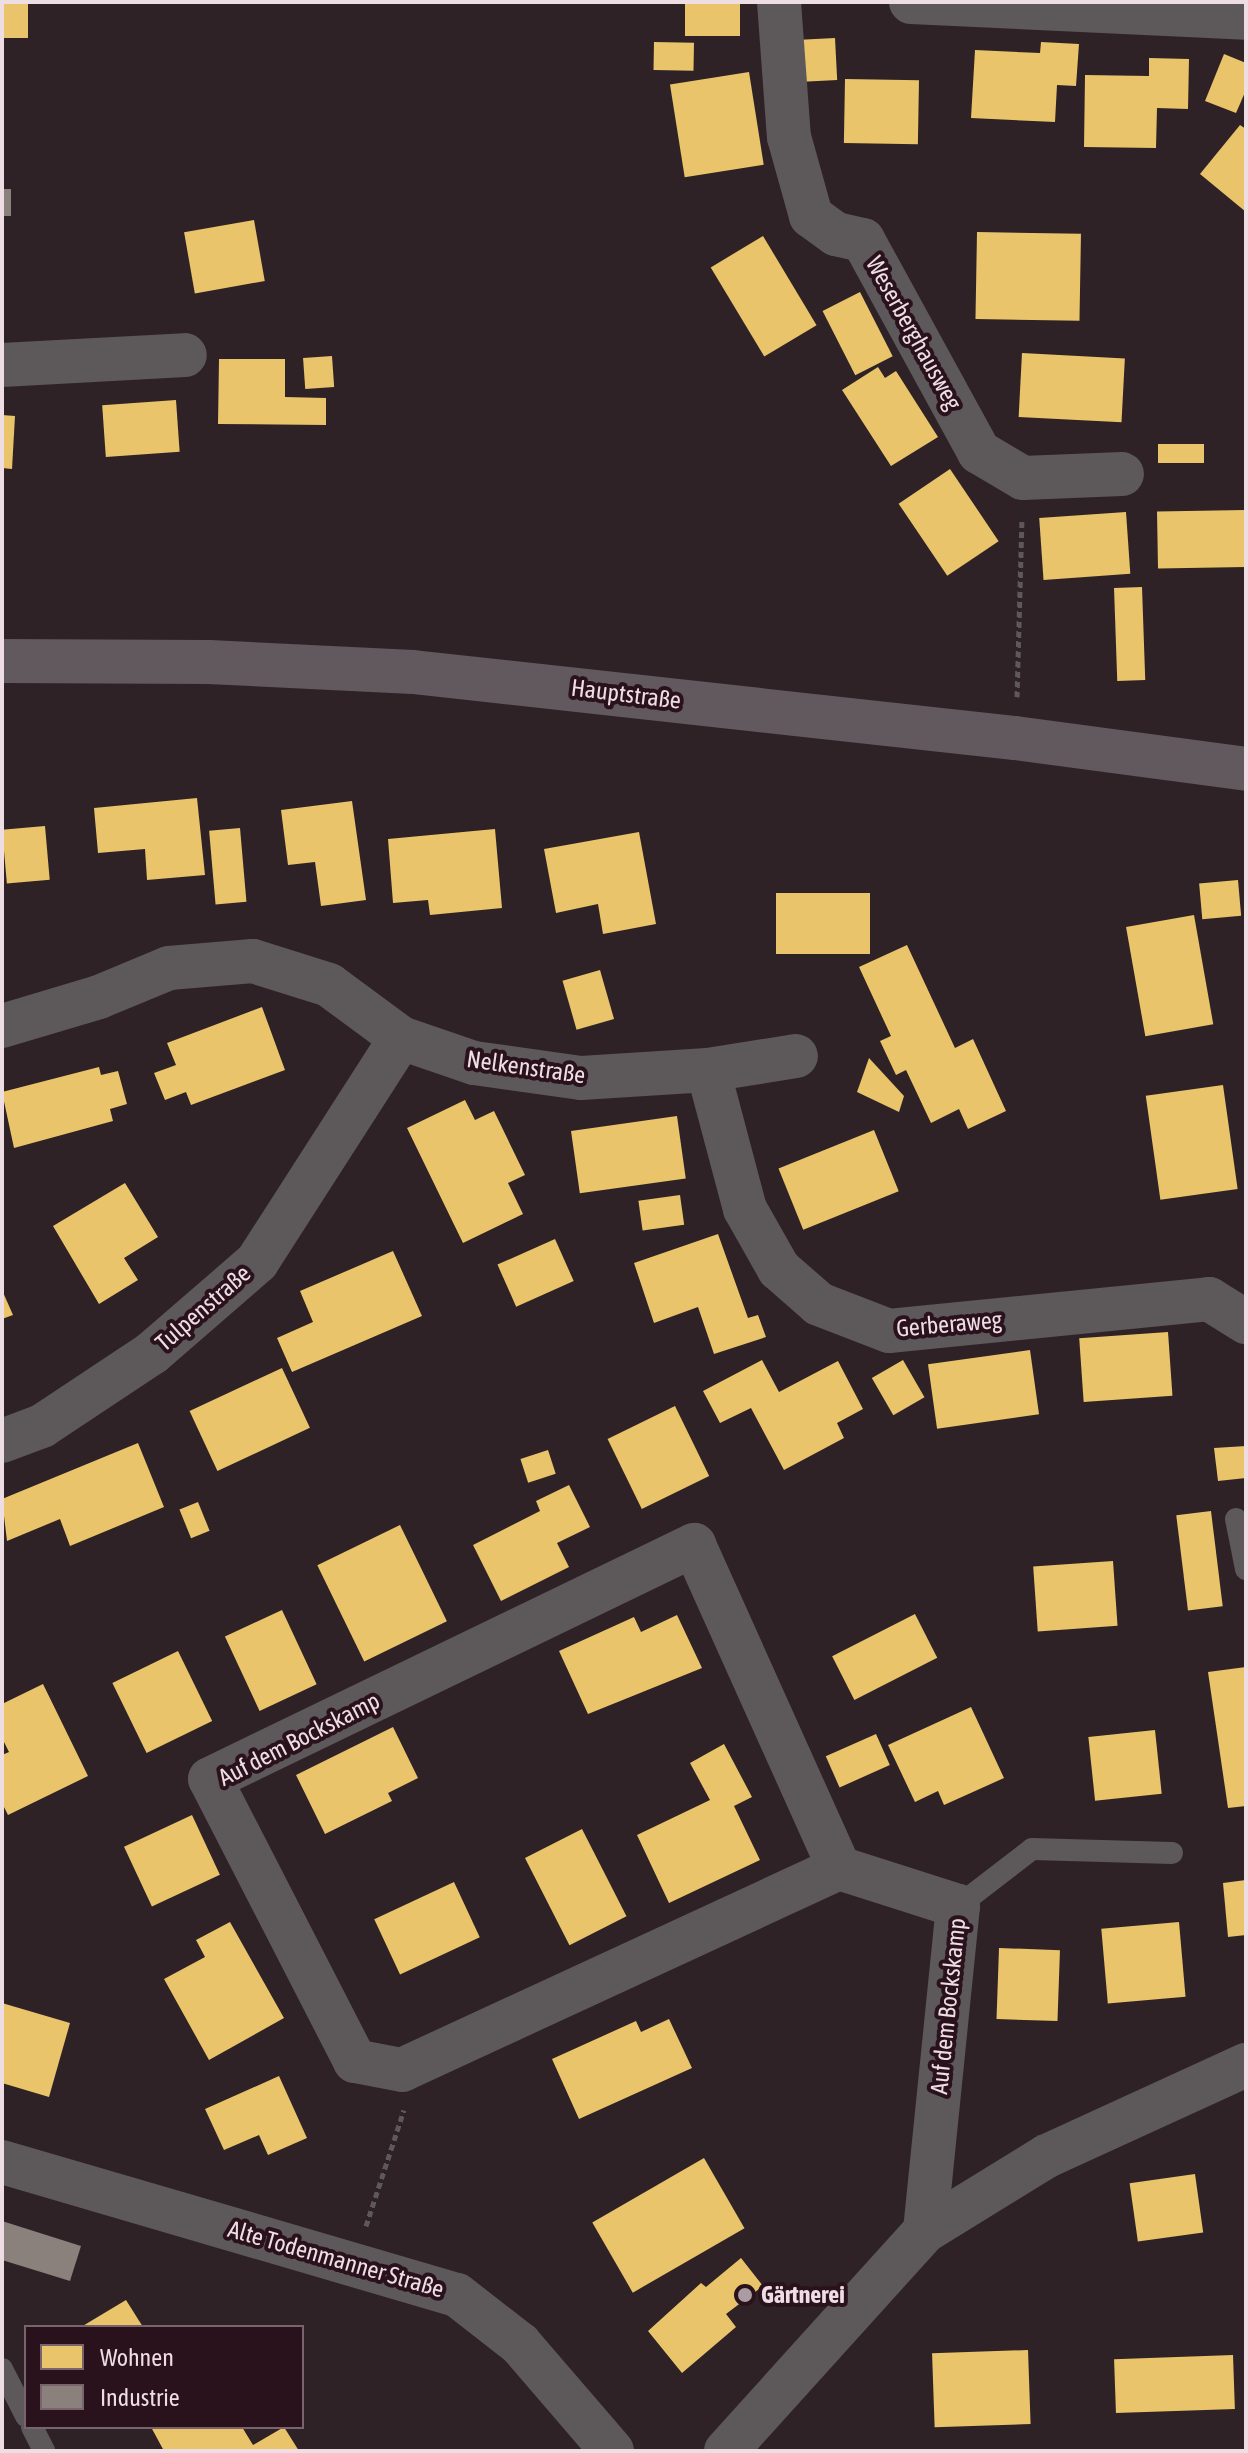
<!DOCTYPE html>
<meta charset="utf-8">
<style>
body{margin:0}
#map{position:relative;width:1248px;height:2453px;overflow:hidden;background:#2e2227;font-family:"Asap Condensed",sans-serif}
div>[style]{position:absolute}
[style*='--x']{left:calc(var(--x)*1px);top:calc(var(--y)*1px);width:calc(var(--w)*1px);rotate:calc(var(--a)*1deg)}
.homes>*{inset:0;background:#e9c46a;transform-origin:0 0}
.industry>*{inset:0;background:#8a817c;transform-origin:0 0}
.path>*{height:5px;margin-top:-2.5px;transform-origin:0;background:repeating-linear-gradient(90deg,#5e585b 0 6px,transparent 0 10px)}
.service>*{height:22px;margin:-11px;padding:0 11px;transform-origin:11px;border-radius:11px;background:#5d585a}
.minor>*{height:44px;margin:-22px;padding:0 22px;transform-origin:22px;border-radius:22px;background:#5d585a}
.tertiary>*{height:44px;margin:-22px;padding:0 22px;transform-origin:22px;border-radius:22px;background:#5d585a}
.secondary>*{height:44px;margin:-22px;padding:0 22px;transform-origin:22px;border-radius:22px;background:#61595d}
.dots>*{width:22px;height:22px;translate:-50% -50%;box-sizing:border-box;border:4px solid #2a121d;border-radius:50%}
span{translate:-50% -50%;white-space:nowrap;text-align:center;line-height:1.15;-webkit-text-stroke:8px #2a121d;paint-order:stroke}
.street-label{font-size:24px;color:#efdde4}
.poi-label{font-size:24px;color:#efdde4;font-weight:700}
.left{translate:0 -50%;text-align:left}
.frame{position:absolute;inset:0;border:4px solid #efdde4;pointer-events:none}
.legend{position:absolute;left:24px;top:2325px;width:280px;height:104px;box-sizing:border-box;background:#2a121d;border:2px solid #79636d;margin:0;padding:10px 14px;list-style:none;font-size:24px;color:#efdde4}
.legend li{display:flex;align-items:center;gap:16px;height:40px}
.legend b{width:40px;border:2px solid #79636d}
</style>
<div id="map">
<div class="homes">
<div style="left:2px;top:2px;width:26px;height:36px"></div>
<div style="left:685px;top:2px;width:55px;height:34px"></div>
<div style="left:835px;top:38px;width:42px;height:39px;rotate:87deg"></div>
<div style="left:654px;top:42px;width:40px;height:28px;rotate:1deg"></div>
<div style="clip-path:polygon(1041px 42px,1079px 44px,1076px 86px,1057px 85px,1055px 122px,971px 118px,975px 50px,1040px 53px)"></div>
<div style="clip-path:polygon(1224px 54px,1246px 63px,1246px 90px,1236px 113px,1205px 101px)"></div>
<div style="clip-path:polygon(1149px 58px,1189px 59px,1188px 109px,1157px 108px,1156px 148px,1084px 147px,1085px 75px,1149px 76px)"></div>
<div style="left:749px;top:72px;width:94px;height:80px;rotate:81deg"></div>
<div style="left:845px;top:79px;width:74px;height:64px;rotate:1deg"></div>
<div style="clip-path:polygon(1240px 125px,1246px 129px,1246px 212px,1200px 174px)"></div>
<div style="left:254px;top:220px;width:62px;height:71px;rotate:80deg"></div>
<div style="left:977px;top:232px;width:104px;height:87px;rotate:1deg"></div>
<div style="left:763px;top:236px;width:104px;height:61px;rotate:59deg"></div>
<div style="left:860px;top:292px;width:72px;height:42px;rotate:63deg"></div>
<div style="left:1022px;top:353px;width:103px;height:64px;rotate:3deg"></div>
<div style="left:332px;top:356px;width:31px;height:29px;rotate:86deg"></div>
<div style="clip-path:polygon(219px 359px,285px 359px,285px 397px,326px 398px,326px 425px,218px 424px)"></div>
<div style="clip-path:polygon(878px 367px,885px 378px,896px 371px,938px 437px,891px 466px,842px 390px)"></div>
<div style="left:176px;top:400px;width:52px;height:74px;rotate:86deg"></div>
<div style="clip-path:polygon(2px 415px,15px 416px,12px 469px,2px 468px)"></div>
<div style="left:1204px;top:444px;width:19px;height:46px;rotate:90deg"></div>
<div style="left:950px;top:469px;width:87px;height:62px;rotate:56deg"></div>
<div style="left:1245px;top:510px;width:57px;height:88px;rotate:89deg"></div>
<div style="left:1126px;top:512px;width:62px;height:87px;rotate:86deg"></div>
<div style="left:1142px;top:587px;width:93px;height:28px;rotate:88deg"></div>
<div style="clip-path:polygon(197px 798px,205px 875px,147px 880px,145px 849px,98px 853px,94px 808px)"></div>
<div style="clip-path:polygon(352px 801px,366px 900px,321px 906px,315px 862px,288px 865px,281px 810px)"></div>
<div style="left:45px;top:826px;width:54px;height:43px;rotate:85deg"></div>
<div style="left:240px;top:828px;width:74px;height:31px;rotate:85deg"></div>
<div style="clip-path:polygon(495px 829px,502px 908px,430px 915px,428px 900px,393px 903px,388px 839px)"></div>
<div style="clip-path:polygon(639px 832px,656px 924px,603px 934px,598px 904px,556px 913px,544px 849px)"></div>
<div style="left:1238px;top:880px;width:36px;height:39px;rotate:85deg"></div>
<div style="left:870px;top:893px;width:61px;height:94px;rotate:90deg"></div>
<div style="left:1194px;top:915px;width:111px;height:69px;rotate:80deg"></div>
<div style="clip-path:polygon(907px 945px,955px 1048px,973px 1039px,1006px 1111px,968px 1129px,959px 1109px,931px 1123px,906px 1070px,896px 1075px,880px 1041px,891px 1036px,859px 967px)"></div>
<div style="left:600px;top:970px;width:51px;height:39px;rotate:74deg"></div>
<div style="clip-path:polygon(262px 1007px,285px 1070px,191px 1105px,186px 1092px,165px 1100px,154px 1073px,176px 1065px,167px 1043px)"></div>
<div style="clip-path:polygon(869px 1058px,904px 1096px,899px 1112px,857px 1092px)"></div>
<div style="clip-path:polygon(99px 1067px,101px 1075px,118px 1071px,127px 1104px,110px 1109px,113px 1121px,14px 1148px,2px 1092px)"></div>
<div style="left:1223px;top:1085px;width:105px;height:78px;rotate:82deg"></div>
<div style="clip-path:polygon(465px 1100px,475px 1120px,494px 1111px,525px 1175px,508px 1183px,523px 1214px,463px 1243px,407px 1128px)"></div>
<div style="left:677px;top:1116px;width:63px;height:107px;rotate:82deg"></div>
<div style="left:874px;top:1130px;width:66px;height:103px;rotate:68deg"></div>
<div style="clip-path:polygon(125px 1183px,158px 1237px,124px 1258px,138px 1280px,99px 1304px,53px 1226px)"></div>
<div style="left:680px;top:1195px;width:30px;height:42px;rotate:82deg"></div>
<div style="clip-path:polygon(718px 1234px,748px 1318px,758px 1315px,766px 1337px,714px 1354px,698px 1307px,654px 1323px,634px 1263px)"></div>
<div style="left:555px;top:1239px;width:46px;height:63px;rotate:66deg"></div>
<div style="clip-path:polygon(393px 1251px,422px 1316px,292px 1372px,277px 1338px,313px 1322px,300px 1291px)"></div>
<div style="clip-path:polygon(2px 1290px,13px 1315px,2px 1319px)"></div>
<div style="left:1168px;top:1332px;width:64px;height:89px;rotate:86deg"></div>
<div style="left:1030px;top:1350px;width:65px;height:103px;rotate:82deg"></div>
<div style="clip-path:polygon(762px 1360px,779px 1392px,838px 1361px,863px 1409px,837px 1423px,844px 1438px,784px 1470px,751px 1408px,720px 1423px,703px 1391px)"></div>
<div style="left:903px;top:1360px;width:43px;height:36px;rotate:60deg"></div>
<div style="left:282px;top:1368px;width:66px;height:102px;rotate:65deg"></div>
<div style="left:675px;top:1406px;width:78px;height:75px;rotate:64deg"></div>
<div style="clip-path:polygon(138px 1443px,164px 1507px,70px 1546px,60px 1519px,7px 1541px,2px 1499px)"></div>
<div style="clip-path:polygon(1246px 1446px,1246px 1478px,1218px 1481px,1214px 1448px)"></div>
<div style="left:548px;top:1450px;width:25px;height:29px;rotate:72deg"></div>
<div style="clip-path:polygon(569px 1485px,590px 1527px,557px 1543px,569px 1567px,501px 1601px,473px 1545px,540px 1511px,536px 1501px)"></div>
<div style="left:198px;top:1502px;width:31px;height:20px;rotate:68deg"></div>
<div style="left:1211px;top:1511px;width:96px;height:35px;rotate:83deg"></div>
<div style="left:400px;top:1525px;width:107px;height:92px;rotate:64deg"></div>
<div style="left:1113px;top:1561px;width:65px;height:80px;rotate:86deg"></div>
<div style="left:282px;top:1610px;width:82px;height:63px;rotate:65deg"></div>
<div style="left:915px;top:1614px;width:49px;height:93px;rotate:63deg"></div>
<div style="clip-path:polygon(677px 1615px,702px 1668px,588px 1714px,559px 1651px,634px 1617px,641px 1632px)"></div>
<div style="left:178px;top:1651px;width:78px;height:73px;rotate:64deg"></div>
<div style="clip-path:polygon(1246px 1667px,1246px 1806px,1228px 1808px,1208px 1672px)"></div>
<div style="clip-path:polygon(43px 1684px,88px 1776px,8px 1815px,2px 1803px,2px 1755px,9px 1752px,2px 1738px,2px 1704px)"></div>
<div style="clip-path:polygon(971px 1707px,1004px 1778px,944px 1805px,938px 1791px,915px 1802px,888px 1745px)"></div>
<div style="clip-path:polygon(393px 1727px,418px 1778px,388px 1793px,392px 1801px,325px 1834px,296px 1775px)"></div>
<div style="left:1155px;top:1730px;width:64px;height:67px;rotate:84deg"></div>
<div style="left:876px;top:1734px;width:34px;height:55px;rotate:66deg"></div>
<div style="clip-path:polygon(724px 1744px,752px 1797px,734px 1806px,760px 1860px,669px 1903px,637px 1835px,710px 1800px,690px 1763px)"></div>
<div style="left:192px;top:1815px;width:66px;height:75px;rotate:65deg"></div>
<div style="left:582px;top:1829px;width:98px;height:64px;rotate:63deg"></div>
<div style="clip-path:polygon(1246px 1880px,1246px 1935px,1228px 1937px,1223px 1883px)"></div>
<div style="left:454px;top:1882px;width:61px;height:88px;rotate:65deg"></div>
<div style="clip-path:polygon(230px 1922px,284px 2018px,209px 2060px,164px 1979px,205px 1957px,196px 1940px)"></div>
<div style="left:1179px;top:1922px;width:75px;height:78px;rotate:85deg"></div>
<div style="left:999px;top:1948px;width:61px;height:71px;rotate:2deg"></div>
<div style="clip-path:polygon(2px 2003px,70px 2023px,49px 2097px,2px 2083px)"></div>
<div style="clip-path:polygon(669px 2019px,692px 2068px,579px 2119px,552px 2059px,636px 2021px,641px 2032px)"></div>
<div style="clip-path:polygon(279px 2076px,307px 2138px,268px 2155px,259px 2135px,224px 2150px,205px 2109px)"></div>
<div style="left:704px;top:2158px;width:81px;height:129px;rotate:60deg"></div>
<div style="left:1195px;top:2174px;width:59px;height:66px;rotate:82deg"></div>
<div style="clip-path:polygon(741px 2258px,763px 2286px,726px 2314px,736px 2327px,682px 2373px,648px 2331px,701px 2283px,706px 2287px)"></div>
<div style="clip-path:polygon(126px 2300px,143px 2327px,81px 2327px)"></div>
<div style="left:1028px;top:2350px;width:74px;height:96px;rotate:88deg"></div>
<div style="left:1233px;top:2355px;width:54px;height:119px;rotate:88deg"></div>
<div style="clip-path:polygon(151px 2427px,242px 2427px,253px 2445px,284px 2427px,299px 2451px,164px 2451px)"></div>
</div>
<div class="industry">
<div style="left:2px;top:189px;width:9px;height:27px"></div>
<div style="clip-path:polygon(2px 2221px,81px 2246px,70px 2281px,2px 2260px)"></div>
</div>
<div class="path">
<div style="--x:1017;--y:697;--w:178;--a:-88.4"></div>
<div style="--x:366;--y:2226;--w:122;--a:-71.9"></div>
</div>
<div class="service">
<div style="--x:1236;--y:1519;--w:51;--a:78.7"></div>
<div style="--x:958;--y:1906;--w:93;--a:-37.6"></div>
<div style="--x:1032;--y:1849;--w:140;--a:1.6"></div>
<div style="--x:2;--y:2369;--w:53;--a:62.9"></div>
<div style="--x:32;--y:2427;--w:27;--a:63"></div>
</div>
<div class="minor">
<div style="--x:779;--y:2;--w:135;--a:85.8"></div>
<div style="--x:789;--y:137;--w:82;--a:74.4"></div>
<div style="--x:811;--y:216;--w:31;--a:36"></div>
<div style="--x:836;--y:234;--w:28;--a:13"></div>
<div style="--x:863;--y:240;--w:242;--a:61.3"></div>
<div style="--x:979;--y:452;--w:51;--a:30.6"></div>
<div style="--x:1023;--y:478;--w:99;--a:-2.3"></div>
<div style="--x:911;--y:2;--w:335;--a:2.7"></div>
<div style="--x:2;--y:365;--w:183;--a:-3.1"></div>
<div style="--x:2;--y:1026;--w:101;--a:-16.6"></div>
<div style="--x:99;--y:997;--w:76;--a:-22.5"></div>
<div style="--x:169;--y:968;--w:84;--a:-4.8"></div>
<div style="--x:253;--y:961;--w:80;--a:17.5"></div>
<div style="--x:329;--y:985;--w:89;--a:36.4"></div>
<div style="--x:401;--y:1038;--w:77;--a:18.9"></div>
<div style="--x:474;--y:1063;--w:108;--a:8"></div>
<div style="--x:581;--y:1078;--w:127;--a:-3.6"></div>
<div style="--x:708;--y:1070;--w:89;--a:-9"></div>
<div style="--x:708;--y:1070;--w:144;--a:75.1"></div>
<div style="--x:745;--y:1209;--w:69;--a:60.5"></div>
<div style="--x:779;--y:1269;--w:53;--a:41.2"></div>
<div style="--x:819;--y:1304;--w:75;--a:21.1"></div>
<div style="--x:889;--y:1331;--w:322;--a:-5.7"></div>
<div style="--x:1209;--y:1299;--w:44;--a:31.9"></div>
<div style="--x:2;--y:1441;--w:43;--a:-20.6"></div>
<div style="--x:42;--y:1426;--w:132;--a:-33.6"></div>
<div style="--x:152;--y:1353;--w:139;--a:-40.9"></div>
<div style="--x:257;--y:1262;--w:266;--a:-57.3"></div>
<div style="--x:839;--y:1868;--w:481;--a:155.2"></div>
<div style="--x:402;--y:2070;--w:48;--a:-169.2"></div>
<div style="--x:355;--y:2061;--w:317;--a:-117.2"></div>
<div style="--x:210;--y:1779;--w:538;--a:-25.8"></div>
<div style="--x:694;--y:1545;--w:354;--a:65.8"></div>
<div style="--x:839;--y:1868;--w:125;--a:17.7"></div>
<div style="--x:958;--y:1906;--w:327;--a:95.8"></div>
<div style="--x:726;--y:2451;--w:297;--a:-47.9"></div>
<div style="--x:925;--y:2231;--w:143;--a:-31.6"></div>
<div style="--x:1047;--y:2156;--w:219;--a:-24.6"></div>
</div>
<div class="tertiary">
<div style="--x:2;--y:2162;--w:474;--a:16.3"></div>
<div style="--x:457;--y:2295;--w:80;--a:37.9"></div>
<div style="--x:520;--y:2344;--w:141;--a:49.3"></div>
</div>
<div class="secondary">
<div style="--x:2;--y:661;--w:207;--a:0.3"></div>
<div style="--x:209;--y:662;--w:204;--a:2.8"></div>
<div style="--x:413;--y:672;--w:606;--a:6.26"></div>
<div style="--x:1015;--y:738;--w:233;--a:7.6"></div>
</div>
<div class="dots">
<div style="left:745px;top:2295px;background:#ab9ca2"></div>
</div>
<div class="street-label">
<span style="left:914px;top:333px;rotate:61deg">Weserberghausweg</span>
<span style="left:626px;top:694px;rotate:7deg">Hauptstraße</span>
<span style="left:526px;top:1067px;rotate:8deg">Nelkenstraße</span>
<span style="left:203px;top:1308px;rotate:-41deg">Tulpenstraße</span>
<span style="left:949px;top:1324px;rotate:-5deg">Gerberaweg</span>
<span style="left:299px;top:1739px;rotate:-27deg">Auf dem Bockskamp</span>
<span style="left:948px;top:2006px;rotate:-84deg">Auf dem Bockskamp</span>
<span style="left:336px;top:2259px;rotate:16deg">Alte Todenmanner Straße</span>
</div>
<div class="poi-label">
<span class="left" style="left:761px;top:2295px">Gärtnerei</span>
</div>
<div class="frame"></div>
<ul class="legend">
<li><b style="height:22px;background:#e9c46a"></b>Wohnen</li>
<li><b style="height:22px;background:#8a817c"></b>Industrie</li>
</ul>
</div>
